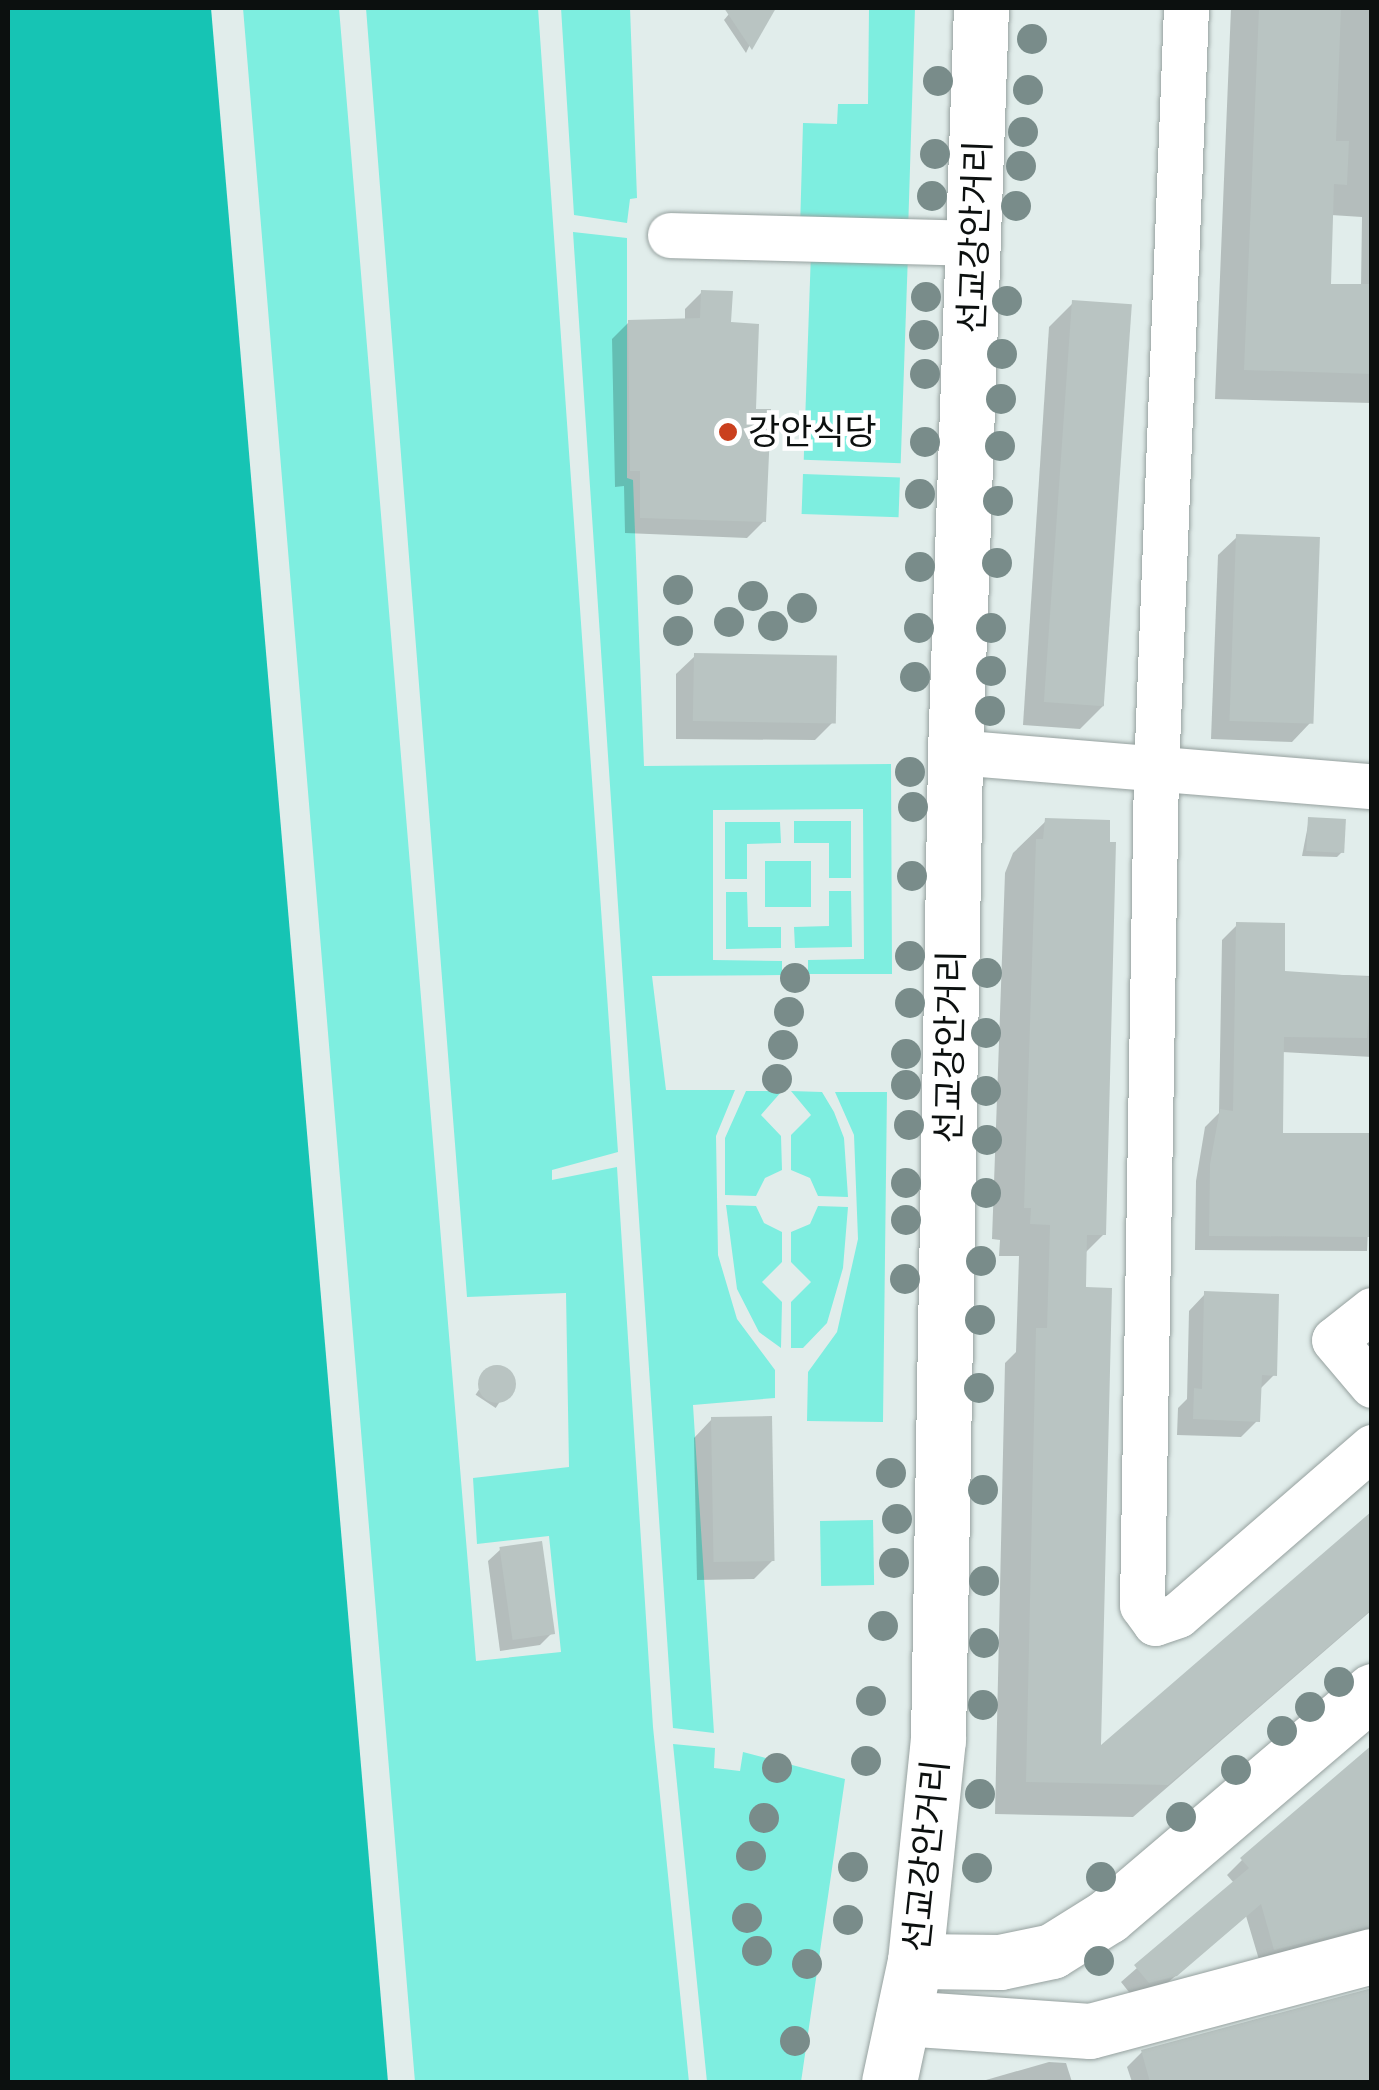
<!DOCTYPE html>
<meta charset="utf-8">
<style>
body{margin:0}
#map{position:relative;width:1379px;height:2090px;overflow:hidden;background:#e1edeb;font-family:Figtree,"Noto Sans KR",sans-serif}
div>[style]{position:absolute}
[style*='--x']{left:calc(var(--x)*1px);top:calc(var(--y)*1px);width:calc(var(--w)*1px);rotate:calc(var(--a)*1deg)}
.green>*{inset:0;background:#7eeee0;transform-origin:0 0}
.water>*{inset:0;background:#16c4b4}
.shadow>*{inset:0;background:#0003;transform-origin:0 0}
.building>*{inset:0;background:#b9c4c2;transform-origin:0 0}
.round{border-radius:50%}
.roads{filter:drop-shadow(0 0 2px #96a19f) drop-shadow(0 0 2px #96a19f)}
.street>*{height:45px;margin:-22.5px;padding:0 22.5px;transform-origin:22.5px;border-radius:22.5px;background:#fff}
.secondary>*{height:55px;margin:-27.5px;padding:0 27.5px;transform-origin:27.5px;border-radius:27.5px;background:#fff}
.trees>*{width:30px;height:30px;margin:-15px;border-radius:50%;background:#798c8a}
.dots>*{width:28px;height:28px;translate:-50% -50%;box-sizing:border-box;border:5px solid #fff;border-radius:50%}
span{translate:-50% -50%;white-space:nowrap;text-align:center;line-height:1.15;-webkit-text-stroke:9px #fff;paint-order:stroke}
.street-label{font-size:35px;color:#0c100f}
.poi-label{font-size:35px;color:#0c100f}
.left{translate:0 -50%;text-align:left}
.frame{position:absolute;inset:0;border:10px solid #0c100f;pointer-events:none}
</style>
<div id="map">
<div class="green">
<div style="clip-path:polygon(243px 8px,339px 8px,476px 1661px,561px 1652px,549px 1536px,477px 1544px,473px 1478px,569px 1467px,566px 1293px,467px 1297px,366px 8px,538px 8px,618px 1152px,552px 1170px,552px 1180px,617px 1167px,653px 1727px,689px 2082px,415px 2082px)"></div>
<div style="clip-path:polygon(561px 8px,630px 8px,637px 198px,630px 199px,627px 223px,574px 215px)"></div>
<div style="clip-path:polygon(869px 8px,915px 8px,908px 232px,800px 229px,803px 123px,837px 124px,838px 104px,868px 104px)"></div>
<div style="clip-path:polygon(573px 232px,627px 238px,627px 478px,633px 480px,644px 766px,891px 764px,892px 974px,808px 974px,808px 960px,864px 959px,863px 809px,713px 810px,713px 960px,782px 961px,782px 975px,652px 976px,666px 1090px,735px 1090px,716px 1136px,718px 1255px,737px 1319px,775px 1370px,775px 1398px,693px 1405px,714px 1733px,673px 1728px)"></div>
<div style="left:811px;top:252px;width:97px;height:208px;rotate:2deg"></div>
<div style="left:803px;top:474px;width:97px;height:40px;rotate:2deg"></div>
<div style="clip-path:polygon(794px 821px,851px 821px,851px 878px,829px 878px,829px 843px,794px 843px)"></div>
<div style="clip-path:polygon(725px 822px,780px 822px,781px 843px,747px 844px,747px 879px,725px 879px)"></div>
<div style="left:811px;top:861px;width:46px;height:46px;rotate:90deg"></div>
<div style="clip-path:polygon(829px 891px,851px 891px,852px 947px,795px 948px,794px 927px,829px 926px)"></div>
<div style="clip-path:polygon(726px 892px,747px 892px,748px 927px,781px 927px,781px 948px,726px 949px)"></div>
<div style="clip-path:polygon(746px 1091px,782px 1091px,761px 1115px,781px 1136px,782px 1170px,765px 1178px,756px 1196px,725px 1195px,725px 1138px)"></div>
<div style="clip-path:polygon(791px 1091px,822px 1092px,834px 1112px,844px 1138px,848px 1197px,818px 1196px,810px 1178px,791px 1170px,791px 1135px,811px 1115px)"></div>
<div style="clip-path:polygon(835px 1092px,887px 1092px,883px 1422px,807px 1421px,808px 1372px,837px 1332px,858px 1239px,854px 1135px)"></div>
<div style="clip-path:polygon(726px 1205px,756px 1206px,764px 1223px,782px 1232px,782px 1262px,762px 1282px,782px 1302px,781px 1348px,759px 1332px,737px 1289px)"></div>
<div style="clip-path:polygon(818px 1206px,848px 1207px,843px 1268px,827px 1323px,803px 1348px,791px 1348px,791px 1302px,811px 1282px,791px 1262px,791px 1232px,810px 1224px)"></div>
<div style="left:873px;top:1520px;width:65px;height:53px;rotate:89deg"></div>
<div style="clip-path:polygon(673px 1744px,715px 1748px,714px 1768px,740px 1771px,743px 1752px,845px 1779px,801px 2082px,707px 2082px)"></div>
</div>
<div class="water">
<div style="clip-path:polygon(8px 8px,211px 8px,388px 2082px,8px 2082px)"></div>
</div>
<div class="shadow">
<div style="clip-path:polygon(734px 8px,767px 8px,746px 53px,724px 20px)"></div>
<div style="clip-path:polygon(evenodd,1231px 8px,1372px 8px,1372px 403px,1215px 399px,1231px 8px,1331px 215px,1362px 217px,1361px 287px,1328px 286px,1331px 215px)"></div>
<div style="clip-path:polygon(702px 292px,729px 325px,753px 411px,764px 521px,747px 538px,625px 533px,624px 486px,615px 487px,612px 339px,629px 322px,685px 321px,685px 309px)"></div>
<div style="clip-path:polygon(1073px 303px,1104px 705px,1080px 729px,1023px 725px,1049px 327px)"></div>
<div style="clip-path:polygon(1237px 537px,1310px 723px,1292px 742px,1211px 739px,1218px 555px)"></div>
<div style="clip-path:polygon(695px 656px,833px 722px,815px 740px,676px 739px,676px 674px)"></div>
<div style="clip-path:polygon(1309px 820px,1342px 852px,1337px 857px,1302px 856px)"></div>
<div style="clip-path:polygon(1046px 821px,1104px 1234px,1085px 1253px,1099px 1751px,1372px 1515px,1372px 1610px,1133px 1817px,995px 1814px,1005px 1363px,1016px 1352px,1019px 1256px,999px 1256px,1000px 1240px,992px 1239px,1005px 873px,1013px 853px)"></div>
<div style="clip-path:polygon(1237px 925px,1282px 973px,1372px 976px,1372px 1057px,1282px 1052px,1281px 1135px,1372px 1135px,1367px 1251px,1195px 1250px,1196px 1181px,1205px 1127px,1219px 1113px,1222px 940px)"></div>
<div style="clip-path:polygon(1205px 1294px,1274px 1375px,1259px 1390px,1257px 1421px,1241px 1437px,1177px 1435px,1178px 1408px,1187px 1399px,1189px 1311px)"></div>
<div style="left:493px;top:1368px;width:24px;height:32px;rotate:33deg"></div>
<div style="clip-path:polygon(712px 1419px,773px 1560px,754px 1579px,697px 1580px,694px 1438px)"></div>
<div style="clip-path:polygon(501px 1549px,552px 1633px,540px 1645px,500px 1651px,488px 1561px)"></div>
<div style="clip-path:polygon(1372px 1748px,1372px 1946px,1260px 1963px,1246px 1916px,1159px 1990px,1133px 1997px,1121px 1982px,1234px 1883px,1227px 1875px,1242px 1860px)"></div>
<div style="clip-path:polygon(1372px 1991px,1372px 2082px,1132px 2082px,1127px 2067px,1142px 2052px)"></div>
<div style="clip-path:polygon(1049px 2062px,1066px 2063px,1072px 2082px,979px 2082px)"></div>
</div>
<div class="building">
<div style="clip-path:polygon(724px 8px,776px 8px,752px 50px)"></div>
<div style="clip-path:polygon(1259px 8px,1341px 8px,1336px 141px,1349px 141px,1347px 185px,1334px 184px,1331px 284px,1372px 284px,1372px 374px,1244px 370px)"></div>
<div style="clip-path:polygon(701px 290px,733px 291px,731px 322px,759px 324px,756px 409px,771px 409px,766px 522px,640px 518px,640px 471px,630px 471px,628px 320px,700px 318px)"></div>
<div style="left:1072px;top:300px;width:60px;height:403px;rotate:4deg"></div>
<div style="left:1236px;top:534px;width:84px;height:187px;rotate:2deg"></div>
<div style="left:694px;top:653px;width:143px;height:68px;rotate:1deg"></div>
<div style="left:1308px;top:817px;width:38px;height:34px;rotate:3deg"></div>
<div style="clip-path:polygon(1045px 818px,1110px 820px,1110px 842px,1116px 842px,1106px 1235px,1087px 1235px,1086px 1287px,1112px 1288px,1101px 1745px,1372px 1511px,1372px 1609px,1168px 1785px,1026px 1782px,1036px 1328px,1047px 1328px,1050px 1225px,1030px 1224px,1031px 1208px,1024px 1208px,1036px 839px,1043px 839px)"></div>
<div style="clip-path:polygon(1236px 922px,1285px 923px,1285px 971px,1372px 977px,1367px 1038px,1284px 1037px,1283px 1133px,1372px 1133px,1372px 1237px,1209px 1236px,1210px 1164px,1220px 1109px,1233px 1111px)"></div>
<div style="clip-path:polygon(1204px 1291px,1279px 1294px,1277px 1376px,1262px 1375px,1260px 1422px,1193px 1419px,1194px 1388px,1202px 1389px)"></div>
<div class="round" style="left:478px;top:1365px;width:38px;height:38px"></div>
<div style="left:772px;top:1416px;width:145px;height:61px;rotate:89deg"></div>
<div style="left:542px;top:1541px;width:94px;height:43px;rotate:82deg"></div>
<div style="clip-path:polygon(1372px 1745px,1372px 1926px,1274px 1950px,1261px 1904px,1177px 1976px,1149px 1983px,1134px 1965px,1249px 1868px,1240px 1858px)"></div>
<div style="clip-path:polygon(1372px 1988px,1372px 2082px,1150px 2082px,1141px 2050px)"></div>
</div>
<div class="roads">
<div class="street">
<div style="--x:1186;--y:8;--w:763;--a:92.25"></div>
<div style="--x:1156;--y:770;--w:835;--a:90.96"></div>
<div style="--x:1142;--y:1605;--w:22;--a:54"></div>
<div style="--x:1155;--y:1623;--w:24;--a:-19"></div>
<div style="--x:1178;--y:1615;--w:257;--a:-40.9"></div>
<div style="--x:670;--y:235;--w:306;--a:1.5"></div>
<div style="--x:955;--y:752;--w:418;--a:4.7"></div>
<div style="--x:1372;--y:1310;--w:48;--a:141.7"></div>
<div style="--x:1334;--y:1340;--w:59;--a:49.8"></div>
</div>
<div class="secondary">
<div style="--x:915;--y:1961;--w:85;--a:0.7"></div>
<div style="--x:1000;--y:1962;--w:53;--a:-11.9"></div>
<div style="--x:1052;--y:1951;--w:66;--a:-32"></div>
<div style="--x:1108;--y:1916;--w:347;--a:-40.4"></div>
<div style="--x:903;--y:2018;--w:187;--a:4"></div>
<div style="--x:1090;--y:2031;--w:292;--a:-14.9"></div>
<div style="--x:889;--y:2082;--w:124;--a:-77.9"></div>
<div style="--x:915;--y:1961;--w:222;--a:-84.1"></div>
<div style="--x:938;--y:1740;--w:988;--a:-89.01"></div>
<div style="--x:955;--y:752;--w:744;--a:-88"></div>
</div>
</div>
<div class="trees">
<div style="left:1032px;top:39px"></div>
<div style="left:938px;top:81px"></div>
<div style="left:1028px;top:90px"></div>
<div style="left:1023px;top:132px"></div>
<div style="left:935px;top:154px"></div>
<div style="left:1021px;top:166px"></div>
<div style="left:932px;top:196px"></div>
<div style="left:1016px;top:206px"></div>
<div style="left:926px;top:297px"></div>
<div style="left:1007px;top:301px"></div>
<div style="left:924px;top:335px"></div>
<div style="left:1002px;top:354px"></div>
<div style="left:925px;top:374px"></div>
<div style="left:1001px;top:399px"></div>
<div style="left:925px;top:442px"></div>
<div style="left:1000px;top:446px"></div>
<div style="left:920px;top:494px"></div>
<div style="left:998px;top:501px"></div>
<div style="left:997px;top:563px"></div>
<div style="left:920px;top:567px"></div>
<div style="left:678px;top:590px"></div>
<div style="left:753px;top:596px"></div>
<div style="left:802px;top:608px"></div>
<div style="left:729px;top:622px"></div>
<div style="left:773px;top:626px"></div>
<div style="left:919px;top:628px"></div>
<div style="left:991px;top:628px"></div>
<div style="left:678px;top:631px"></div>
<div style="left:991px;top:671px"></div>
<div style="left:915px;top:677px"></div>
<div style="left:990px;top:711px"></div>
<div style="left:910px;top:772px"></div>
<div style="left:913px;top:807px"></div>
<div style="left:912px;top:876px"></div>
<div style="left:910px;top:956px"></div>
<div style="left:987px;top:973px"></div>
<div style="left:795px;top:978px"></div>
<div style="left:910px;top:1003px"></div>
<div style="left:789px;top:1012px"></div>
<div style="left:986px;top:1033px"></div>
<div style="left:783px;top:1045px"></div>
<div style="left:906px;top:1054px"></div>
<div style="left:777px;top:1079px"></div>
<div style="left:906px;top:1085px"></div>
<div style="left:986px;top:1091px"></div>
<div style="left:909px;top:1125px"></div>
<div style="left:987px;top:1140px"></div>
<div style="left:906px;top:1183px"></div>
<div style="left:986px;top:1193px"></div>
<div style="left:906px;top:1220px"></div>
<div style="left:981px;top:1261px"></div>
<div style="left:905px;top:1279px"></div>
<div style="left:980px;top:1320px"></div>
<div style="left:979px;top:1388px"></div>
<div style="left:891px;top:1473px"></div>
<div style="left:983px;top:1490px"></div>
<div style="left:897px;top:1519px"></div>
<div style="left:894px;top:1563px"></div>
<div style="left:984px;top:1581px"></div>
<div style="left:883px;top:1626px"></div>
<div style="left:984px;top:1643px"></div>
<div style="left:1339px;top:1682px"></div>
<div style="left:871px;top:1701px"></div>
<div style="left:983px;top:1705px"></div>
<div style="left:1310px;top:1707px"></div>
<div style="left:1282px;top:1731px"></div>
<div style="left:866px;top:1761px"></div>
<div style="left:777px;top:1768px"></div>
<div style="left:1236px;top:1770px"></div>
<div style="left:980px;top:1794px"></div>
<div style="left:1181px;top:1817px"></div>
<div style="left:764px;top:1818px"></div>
<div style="left:751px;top:1856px"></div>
<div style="left:853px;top:1867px"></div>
<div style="left:977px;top:1868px"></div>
<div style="left:1101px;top:1877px"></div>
<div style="left:747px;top:1918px"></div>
<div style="left:848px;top:1920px"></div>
<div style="left:757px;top:1951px"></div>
<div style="left:1099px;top:1961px"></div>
<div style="left:807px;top:1964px"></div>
<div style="left:795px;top:2041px"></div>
</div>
<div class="dots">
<div style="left:728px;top:432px;background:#ca401e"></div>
</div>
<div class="street-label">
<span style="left:975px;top:237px;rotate:-88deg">선교강안거리</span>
<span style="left:950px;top:1047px;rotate:-89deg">선교강안거리</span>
<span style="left:926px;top:1856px;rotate:-84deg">선교강안거리</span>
</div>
<div class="poi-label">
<span class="left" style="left:748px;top:432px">강안식당</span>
</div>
<div class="frame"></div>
</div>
